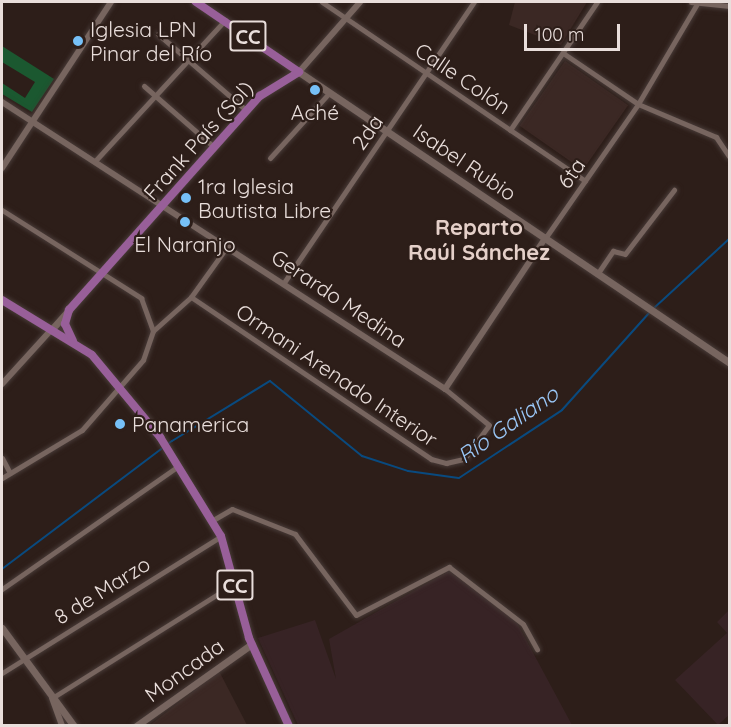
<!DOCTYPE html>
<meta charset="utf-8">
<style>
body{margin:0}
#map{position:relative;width:731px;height:727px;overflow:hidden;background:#2d1e19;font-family:Quicksand,sans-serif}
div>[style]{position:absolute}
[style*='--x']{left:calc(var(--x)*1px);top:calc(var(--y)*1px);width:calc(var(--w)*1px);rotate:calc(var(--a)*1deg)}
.industrial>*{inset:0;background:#372325}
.education>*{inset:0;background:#3b2824;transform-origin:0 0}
.green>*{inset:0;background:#1b5830}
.stream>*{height:2px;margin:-1px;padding:0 1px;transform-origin:1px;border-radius:1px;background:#094a7f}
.roads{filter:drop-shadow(0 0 2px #483b38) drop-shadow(0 0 2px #483b38)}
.minor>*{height:5px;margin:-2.5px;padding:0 2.5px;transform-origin:2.5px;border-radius:2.5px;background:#77655f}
.tertiary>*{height:6px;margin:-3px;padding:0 3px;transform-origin:3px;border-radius:3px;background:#77655f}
.secondary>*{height:7px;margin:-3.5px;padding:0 3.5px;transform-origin:3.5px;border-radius:3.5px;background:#77655f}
.primary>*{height:8px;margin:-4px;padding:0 4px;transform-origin:4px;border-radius:4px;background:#985f99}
.dots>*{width:16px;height:16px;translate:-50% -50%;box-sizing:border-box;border:3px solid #2d1e19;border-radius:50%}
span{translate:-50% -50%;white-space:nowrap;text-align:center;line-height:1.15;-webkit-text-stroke:4.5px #2d1e19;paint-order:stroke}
.shield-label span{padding:2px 4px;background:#2d1e19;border:2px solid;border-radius:4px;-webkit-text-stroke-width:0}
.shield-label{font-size:20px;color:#e9dedb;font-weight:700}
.poi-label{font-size:21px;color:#e9dedb}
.left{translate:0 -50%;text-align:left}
.street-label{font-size:21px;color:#e9dedb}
.neighbourhood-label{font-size:22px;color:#e5d0c9;font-weight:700}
.water-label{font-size:22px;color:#9ac7f7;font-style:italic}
.frame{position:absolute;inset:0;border:3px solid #e9dedb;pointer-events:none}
.scale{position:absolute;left:524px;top:24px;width:96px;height:27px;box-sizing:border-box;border:3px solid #e9dedb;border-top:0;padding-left:8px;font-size:18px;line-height:21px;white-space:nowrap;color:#e9dedb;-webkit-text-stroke:4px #2d1e19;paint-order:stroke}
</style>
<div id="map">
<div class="industrial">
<div style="clip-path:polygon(449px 571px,516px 621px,572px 725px,298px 725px,258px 638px,315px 620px,336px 679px,329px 639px)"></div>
<div style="clip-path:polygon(729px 610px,729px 715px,718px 725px,675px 680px,727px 633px,717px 622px)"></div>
</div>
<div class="education">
<div style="clip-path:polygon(515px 2px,587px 2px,561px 45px,509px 25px)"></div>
<div style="left:565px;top:61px;width:77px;height:79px;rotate:35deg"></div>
<div style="clip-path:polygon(219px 671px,247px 725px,149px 726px)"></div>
</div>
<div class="green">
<div style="clip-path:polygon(2px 46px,54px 79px,32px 112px,2px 94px,2px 83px,25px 98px,35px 82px,2px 62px)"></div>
</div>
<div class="stream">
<div style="--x:654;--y:308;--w:103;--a:-42.6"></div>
<div style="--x:2;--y:569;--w:213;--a:-37"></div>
<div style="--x:172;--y:441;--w:115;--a:-31.5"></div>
<div style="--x:270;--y:381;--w:119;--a:39.2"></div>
<div style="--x:362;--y:456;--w:48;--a:18.1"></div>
<div style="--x:408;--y:471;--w:51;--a:7.8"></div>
<div style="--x:459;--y:478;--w:123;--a:-33.4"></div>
<div style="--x:562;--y:410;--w:132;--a:-48.1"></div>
</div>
<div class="roads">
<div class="minor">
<div style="--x:322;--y:2;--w:318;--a:34.2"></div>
<div style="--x:691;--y:2;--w:39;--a:6"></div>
<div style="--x:158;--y:34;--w:116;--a:40.8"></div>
<div style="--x:563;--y:53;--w:91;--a:34.2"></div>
<div style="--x:638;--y:104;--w:85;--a:22.9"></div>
<div style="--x:716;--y:137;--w:23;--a:56"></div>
<div style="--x:144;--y:86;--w:93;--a:41.1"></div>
<div style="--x:510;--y:130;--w:155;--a:-55.8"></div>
<div style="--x:270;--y:158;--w:89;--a:-47.7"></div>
<div style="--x:95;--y:161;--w:192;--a:-47.3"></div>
<div style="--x:2;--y:210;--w:165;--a:32.3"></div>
<div style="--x:141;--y:298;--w:35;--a:70"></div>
<div style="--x:546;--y:237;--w:162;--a:-55.3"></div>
<div style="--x:638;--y:104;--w:118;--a:-59.5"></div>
<div style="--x:598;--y:273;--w:27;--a:-56"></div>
<div style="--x:613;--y:251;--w:12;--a:14"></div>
<div style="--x:625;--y:254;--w:81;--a:-52.6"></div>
<div style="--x:285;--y:281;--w:337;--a:-55.9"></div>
<div style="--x:191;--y:297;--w:290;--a:34"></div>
<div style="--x:431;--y:459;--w:16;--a:15"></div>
<div style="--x:446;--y:463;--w:18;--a:-13"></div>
<div style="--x:464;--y:459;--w:42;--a:-53.7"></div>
<div style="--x:489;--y:425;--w:57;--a:-140.7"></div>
<div style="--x:2;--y:458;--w:17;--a:62"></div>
<div style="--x:2;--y:478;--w:93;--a:-31"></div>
<div style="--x:82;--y:430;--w:93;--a:-48.9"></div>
<div style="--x:143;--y:360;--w:31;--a:-71"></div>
<div style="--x:153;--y:331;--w:51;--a:-41.8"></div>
<div style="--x:191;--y:297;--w:65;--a:-54.4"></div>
<div style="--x:213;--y:520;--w:22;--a:-30"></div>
<div style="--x:232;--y:509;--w:68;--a:21.6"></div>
<div style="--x:295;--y:534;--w:101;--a:53"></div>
<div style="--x:356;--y:615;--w:105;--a:-27.3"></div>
<div style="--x:449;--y:567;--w:93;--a:37.6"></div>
<div style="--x:523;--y:624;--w:29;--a:61"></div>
<div style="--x:2;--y:589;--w:215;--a:-34.9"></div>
<div style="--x:2;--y:673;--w:258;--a:-32"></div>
<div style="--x:52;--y:698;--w:215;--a:-32.1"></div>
</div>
<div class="tertiary">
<div style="--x:299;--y:72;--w:93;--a:-48.9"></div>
<div style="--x:2;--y:102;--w:528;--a:32.94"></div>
<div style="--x:445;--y:389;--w:182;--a:-56.4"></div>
<div style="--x:2;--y:168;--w:199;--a:-56.7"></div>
<div style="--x:2;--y:384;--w:73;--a:-47.8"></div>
<div style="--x:52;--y:698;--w:30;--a:70"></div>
</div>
<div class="secondary">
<div style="--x:299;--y:72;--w:520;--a:34.03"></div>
<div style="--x:51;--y:330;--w:27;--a:-48"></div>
<div style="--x:2;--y:628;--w:122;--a:53.7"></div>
<div style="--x:136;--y:726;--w:142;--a:-35.3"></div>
</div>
<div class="primary">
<div style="--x:2;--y:300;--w:105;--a:31.4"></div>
<div style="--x:92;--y:355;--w:107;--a:50.3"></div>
<div style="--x:160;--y:437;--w:116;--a:58.4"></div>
<div style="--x:221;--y:536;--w:106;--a:74.6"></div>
<div style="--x:249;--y:638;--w:97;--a:65.6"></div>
<div style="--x:73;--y:341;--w:19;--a:-115"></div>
<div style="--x:65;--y:324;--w:15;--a:-74"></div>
<div style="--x:69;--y:310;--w:287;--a:-48.3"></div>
<div style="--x:260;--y:96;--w:46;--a:-31.6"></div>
<div style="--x:299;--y:72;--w:125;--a:-145.8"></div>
</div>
</div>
<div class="dots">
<div style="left:78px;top:41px;background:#76c0f7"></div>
<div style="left:315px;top:90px;background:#76c0f7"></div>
<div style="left:186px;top:198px;background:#76c0f7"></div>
<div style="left:185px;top:222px;background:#76c0f7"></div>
<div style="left:120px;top:424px;background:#76c0f7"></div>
</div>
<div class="shield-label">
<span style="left:248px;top:36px">CC</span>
<span style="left:235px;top:585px">CC</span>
</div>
<div class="poi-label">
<span class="left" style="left:90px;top:41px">Iglesia LPN<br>Pinar del Río</span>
<span style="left:315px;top:112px">Aché</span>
<span class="left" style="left:198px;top:198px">1ra Iglesia<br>Bautista Libre</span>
<span style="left:185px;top:244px">El Naranjo</span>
<span class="left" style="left:132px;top:424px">Panamerica</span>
</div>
<div class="street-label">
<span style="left:463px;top:78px;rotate:34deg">Calle Colón</span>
<span style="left:367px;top:132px;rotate:-55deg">2da</span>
<span style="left:198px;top:140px;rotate:-48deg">Frank País (Sol)</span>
<span style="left:465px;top:162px;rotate:34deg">Isabel Rubio</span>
<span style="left:571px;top:173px;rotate:-55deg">6ta</span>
<span style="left:339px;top:298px;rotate:34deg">Gerardo Medina</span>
<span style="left:337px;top:375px;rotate:34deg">Ormani Arenado Interior</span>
<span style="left:102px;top:590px;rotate:-32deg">8 de Marzo</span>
<span style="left:184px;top:670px;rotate:-36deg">Moncada</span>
</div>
<div class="neighbourhood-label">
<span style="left:479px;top:240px">Reparto<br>Raúl Sánchez</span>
</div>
<div class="water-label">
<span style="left:508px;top:425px;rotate:-35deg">Río Galiano</span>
</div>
<div class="frame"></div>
<div class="scale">100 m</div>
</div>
